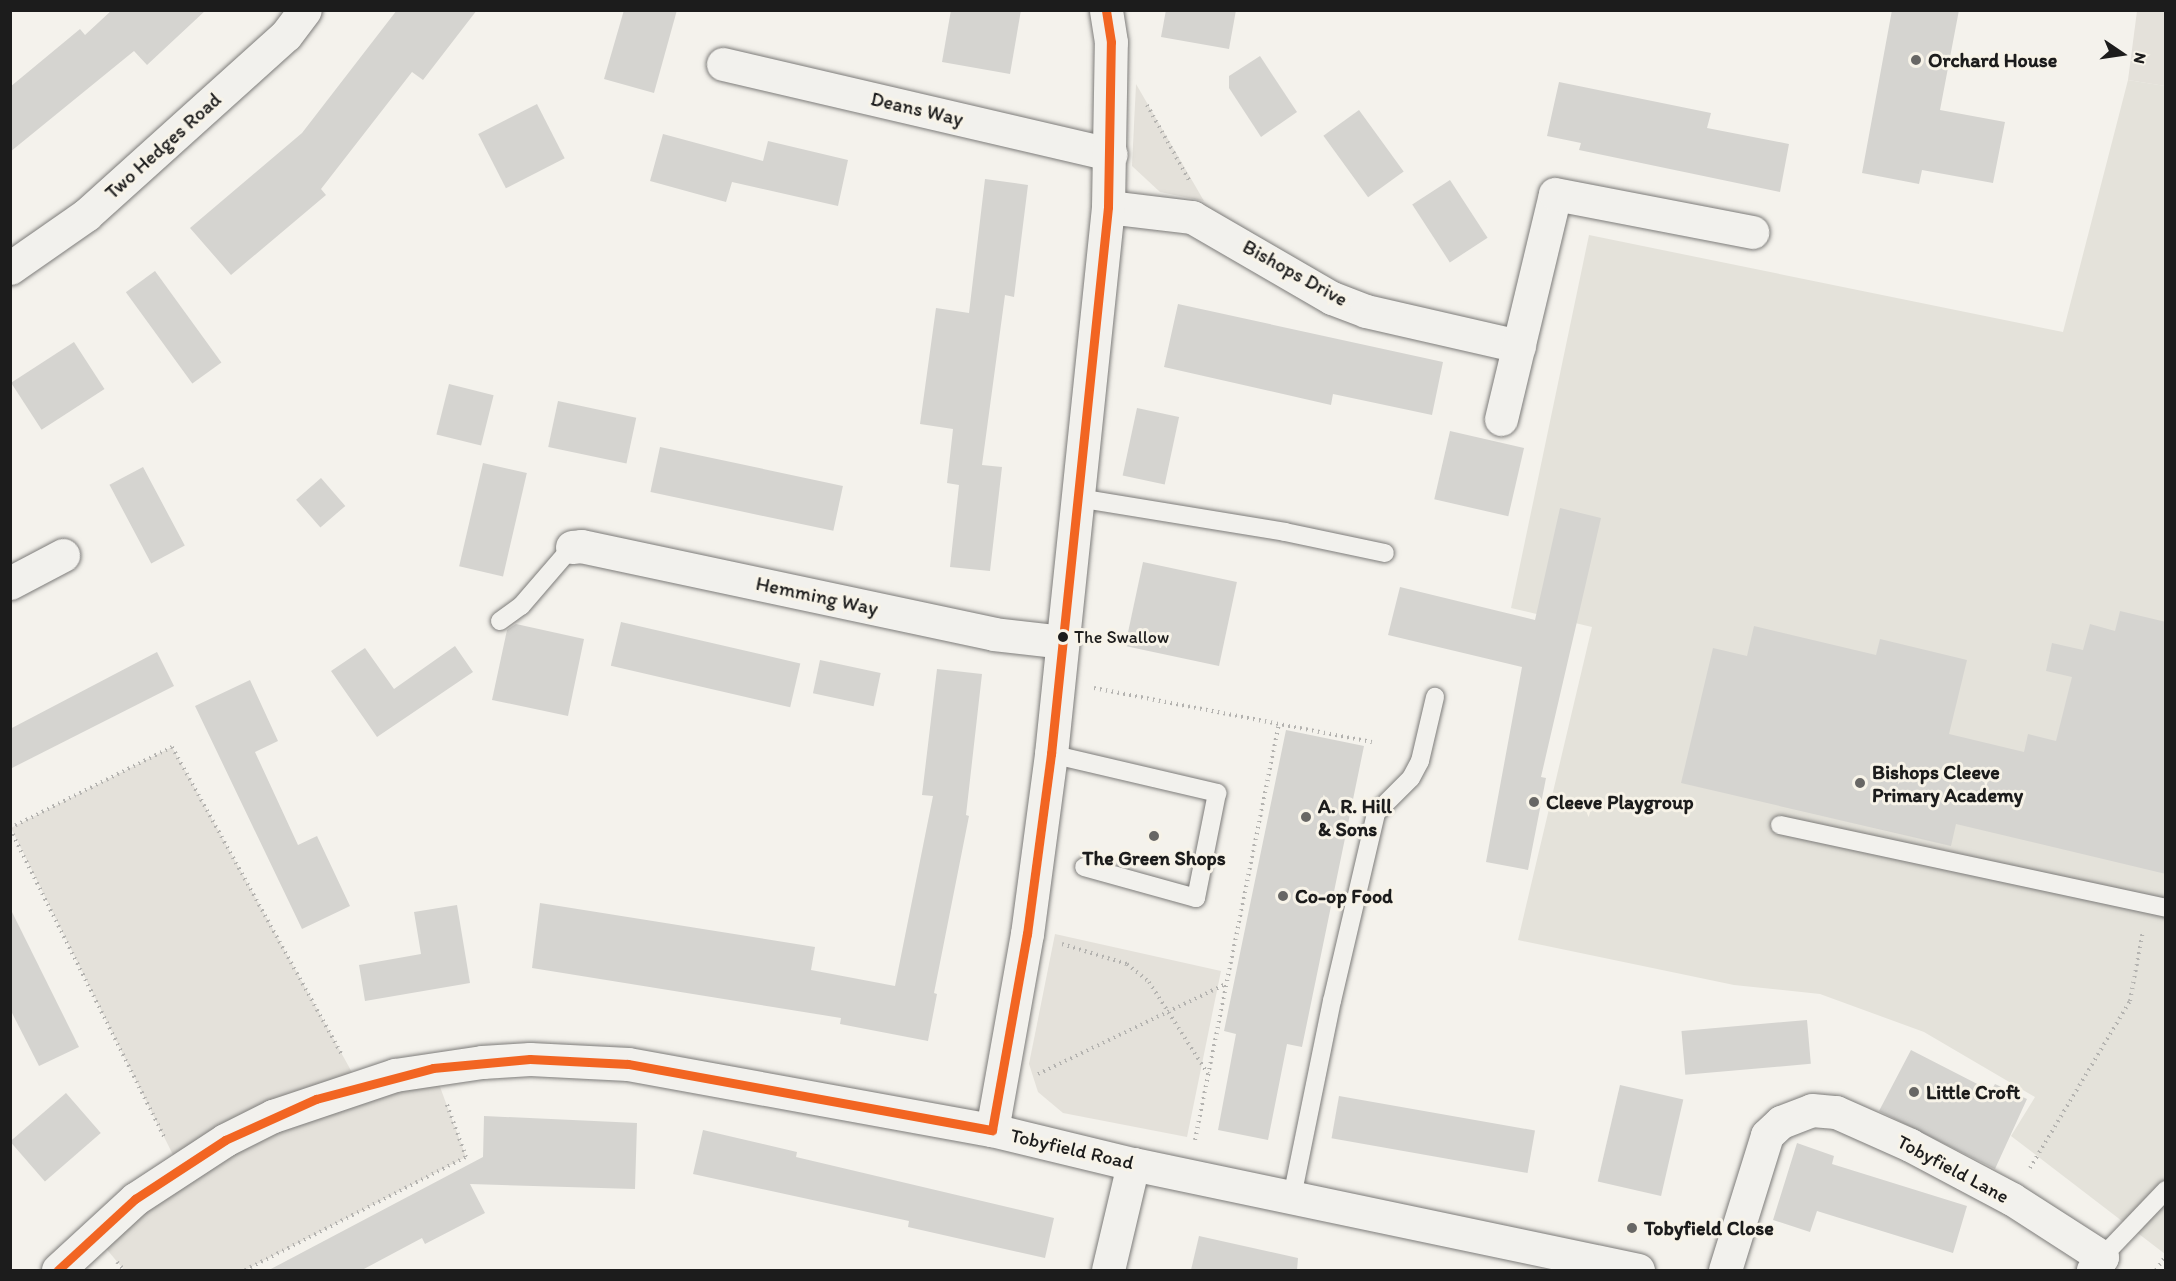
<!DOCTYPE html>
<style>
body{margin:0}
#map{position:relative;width:2176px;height:1281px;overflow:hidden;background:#f4f2ec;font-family:Itim,sans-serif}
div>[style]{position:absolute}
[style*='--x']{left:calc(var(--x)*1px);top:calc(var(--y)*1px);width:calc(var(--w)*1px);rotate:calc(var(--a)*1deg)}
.built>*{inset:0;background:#e4e2da}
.green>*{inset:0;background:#e4e1da}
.building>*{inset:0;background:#d5d4d0;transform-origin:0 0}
.path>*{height:4px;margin-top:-2px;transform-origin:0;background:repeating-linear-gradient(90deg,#b4b3b0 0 1.5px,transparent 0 6px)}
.roads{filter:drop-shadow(0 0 2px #7d7c7a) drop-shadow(0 0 2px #7d7c7a)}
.lane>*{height:18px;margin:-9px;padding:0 9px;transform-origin:9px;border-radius:9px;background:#f2f1ed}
.street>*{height:33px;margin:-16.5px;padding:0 16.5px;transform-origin:16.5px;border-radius:16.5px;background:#f2f1ed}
.secondary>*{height:33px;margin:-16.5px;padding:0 16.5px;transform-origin:16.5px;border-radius:16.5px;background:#f2f1ed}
.bus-1>*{height:9px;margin:-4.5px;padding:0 4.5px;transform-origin:4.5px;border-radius:4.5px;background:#f26522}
.dots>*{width:16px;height:16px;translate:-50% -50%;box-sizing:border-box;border:3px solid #f7f3e8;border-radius:50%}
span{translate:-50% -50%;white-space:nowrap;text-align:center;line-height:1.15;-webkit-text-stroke:6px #f7f3e8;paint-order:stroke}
.bus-label{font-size:18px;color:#1c1c1c}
.left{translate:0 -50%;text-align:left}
.poi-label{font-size:20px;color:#1c1c1c;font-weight:700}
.street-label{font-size:20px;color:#1c1c1c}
.frame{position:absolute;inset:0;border:12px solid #1c1c1c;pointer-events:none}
.north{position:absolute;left:2092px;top:24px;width:60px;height:60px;-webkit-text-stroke:4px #f7f3e8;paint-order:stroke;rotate:103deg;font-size:16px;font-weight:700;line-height:24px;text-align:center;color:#1c1c1c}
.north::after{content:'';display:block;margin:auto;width:21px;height:27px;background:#1c1c1c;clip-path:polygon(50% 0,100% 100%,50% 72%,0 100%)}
</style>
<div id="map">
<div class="built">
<div style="clip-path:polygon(2128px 80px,2165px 86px,2165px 1254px,2011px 1136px,2035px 1097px,1924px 1032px,1820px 994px,1734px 985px,1518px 940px,1592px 627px,1511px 608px,1589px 235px,2063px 332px)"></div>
</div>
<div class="green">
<div style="clip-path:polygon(2137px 11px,2165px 11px,2165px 86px,2128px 80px)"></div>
<div style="clip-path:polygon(1136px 84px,1204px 201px,1160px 192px,1132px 166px)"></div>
<div style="clip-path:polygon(172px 747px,359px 1085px,433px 1068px,466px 1157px,245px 1270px,124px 1270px,94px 1234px,179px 1167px,11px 828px)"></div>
<div style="clip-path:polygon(1055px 934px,1221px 971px,1187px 1137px,1063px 1113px,1038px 1092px,1029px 1064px)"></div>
</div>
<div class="building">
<div style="clip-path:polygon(112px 10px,206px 10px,147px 65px,134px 51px,10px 152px,10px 87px,80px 29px,85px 35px)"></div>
<div style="clip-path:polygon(397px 10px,477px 10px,423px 80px,412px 72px,321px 189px,326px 195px,231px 275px,190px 228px,302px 133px)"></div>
<div style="clip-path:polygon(624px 10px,677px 10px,654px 93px,604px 79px)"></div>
<div style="clip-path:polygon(951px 10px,1021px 10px,1010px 74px,942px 62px)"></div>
<div style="clip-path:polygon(1166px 10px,1236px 10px,1229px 49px,1161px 37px)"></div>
<div style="clip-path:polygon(1892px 10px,1959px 10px,1940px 110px,2005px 122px,1993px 183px,1922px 170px,1919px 184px,1862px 173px)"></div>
<div style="clip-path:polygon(1260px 56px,1297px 112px,1261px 137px,1229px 88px,1229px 76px)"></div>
<div style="clip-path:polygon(1559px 82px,1711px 113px,1707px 128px,1789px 144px,1780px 192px,1579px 150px,1581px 143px,1547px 136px)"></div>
<div style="left:537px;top:104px;width:61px;height:66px;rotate:63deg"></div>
<div style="left:1359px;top:110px;width:76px;height:44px;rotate:54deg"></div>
<div style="clip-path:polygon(663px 134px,763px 161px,768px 141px,848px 160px,838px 206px,732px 182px,726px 202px,650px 181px)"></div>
<div style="clip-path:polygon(985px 179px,1028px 185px,1014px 297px,1005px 295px,982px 465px,1002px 467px,990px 571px,950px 567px,959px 485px,947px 483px,953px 429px,920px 424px,936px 308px,969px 313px)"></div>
<div style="left:1450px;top:180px;width:69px;height:45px;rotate:57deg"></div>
<div style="left:155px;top:271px;width:113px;height:36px;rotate:54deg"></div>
<div style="clip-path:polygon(1178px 304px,1443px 362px,1432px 415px,1333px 394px,1331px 405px,1164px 367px)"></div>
<div style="left:74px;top:342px;width:56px;height:75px;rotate:57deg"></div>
<div style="left:449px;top:384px;width:46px;height:52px;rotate:14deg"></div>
<div style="left:558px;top:401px;width:80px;height:47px;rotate:12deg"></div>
<div style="left:1137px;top:408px;width:43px;height:69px;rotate:12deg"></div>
<div style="left:1450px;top:431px;width:76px;height:70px;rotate:13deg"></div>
<div style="left:660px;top:447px;width:187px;height:46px;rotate:12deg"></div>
<div style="left:483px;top:463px;width:45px;height:106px;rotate:13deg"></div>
<div style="left:143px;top:467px;width:89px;height:38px;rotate:62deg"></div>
<div style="left:321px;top:478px;width:37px;height:33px;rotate:49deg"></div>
<div style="clip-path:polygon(1560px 508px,1601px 518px,1541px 777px,1546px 778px,1528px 870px,1486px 862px,1522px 667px,1388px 635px,1400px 587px,1535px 620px)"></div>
<div style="left:1143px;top:562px;width:96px;height:86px;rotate:12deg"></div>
<div style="clip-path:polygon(2120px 611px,2166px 622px,2166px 874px,1956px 824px,1951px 846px,1681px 783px,1713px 648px,1747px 656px,1754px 626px,1876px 655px,1880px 639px,1967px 660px,1949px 734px,2024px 752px,2028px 734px,2056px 741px,2072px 677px,2046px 671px,2052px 643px,2083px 650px,2090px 624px,2115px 631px)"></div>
<div style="left:621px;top:622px;width:184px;height:45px;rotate:13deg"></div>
<div style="clip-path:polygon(516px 624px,584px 639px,568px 716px,492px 700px,507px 630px)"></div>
<div style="clip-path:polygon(455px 646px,473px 672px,377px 737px,331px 671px,365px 648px,394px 689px)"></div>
<div style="clip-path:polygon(157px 652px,174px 686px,10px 769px,10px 729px)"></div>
<div style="left:820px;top:660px;width:62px;height:34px;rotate:12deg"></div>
<div style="clip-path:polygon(937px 669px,982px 674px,966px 815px,969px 816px,934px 993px,937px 994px,928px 1041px,840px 1024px,841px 1018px,532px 968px,540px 903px,815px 947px,811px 970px,895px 986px,933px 796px,922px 795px)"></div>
<div style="clip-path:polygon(250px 680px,278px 741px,255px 752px,298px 845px,317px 836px,350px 906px,302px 929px,195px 706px)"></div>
<div style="clip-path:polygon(1286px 730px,1364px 746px,1302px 1047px,1287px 1044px,1268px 1140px,1218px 1130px,1236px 1034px,1224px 1031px)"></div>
<div style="clip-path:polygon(457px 905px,470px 983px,365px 1001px,359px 965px,421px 954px,414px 912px)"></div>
<div style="clip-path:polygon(10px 908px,79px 1047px,39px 1066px,10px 1009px)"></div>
<div style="left:1807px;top:1020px;width:44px;height:126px;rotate:85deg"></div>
<div style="clip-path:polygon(1911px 1050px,1991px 1091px,1995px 1084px,2027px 1099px,1995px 1169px,1879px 1111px)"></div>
<div style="left:1620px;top:1085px;width:65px;height:99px;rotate:13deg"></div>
<div style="left:66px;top:1093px;width:53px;height:74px;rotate:49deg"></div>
<div style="left:1339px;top:1096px;width:199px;height:43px;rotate:10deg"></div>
<div style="clip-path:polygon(484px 1116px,637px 1123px,635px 1189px,470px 1184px,485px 1213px,425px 1244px,422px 1238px,362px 1270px,269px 1270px,483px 1157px)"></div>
<div style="clip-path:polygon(703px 1130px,797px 1152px,796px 1157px,1054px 1218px,1045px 1258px,908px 1227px,909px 1221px,693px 1174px)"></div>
<div style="clip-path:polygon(1797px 1143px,1834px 1156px,1832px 1164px,1967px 1206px,1953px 1253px,1817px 1211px,1810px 1232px,1773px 1220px)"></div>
<div style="clip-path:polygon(1199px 1236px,1298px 1258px,1297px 1270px,1191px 1270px)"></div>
</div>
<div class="path">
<div style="--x:1147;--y:105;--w:88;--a:60.8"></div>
<div style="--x:1094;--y:688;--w:283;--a:11"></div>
<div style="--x:10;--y:828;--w:181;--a:-26.6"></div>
<div style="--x:172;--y:747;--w:352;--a:61.1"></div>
<div style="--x:10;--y:829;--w:344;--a:63.4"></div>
<div style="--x:1062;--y:944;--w:68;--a:17.1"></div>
<div style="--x:1127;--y:964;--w:28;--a:39"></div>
<div style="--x:1149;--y:982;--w:109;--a:57.3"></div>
<div style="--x:1038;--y:1074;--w:208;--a:-25.6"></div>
<div style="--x:1195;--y:1140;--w:425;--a:-78.6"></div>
<div style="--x:2030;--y:1168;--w:195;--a:-59.1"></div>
<div style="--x:2130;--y:1001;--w:71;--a:-79.5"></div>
<div style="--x:117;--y:1262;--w:11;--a:49"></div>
<div style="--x:245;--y:1270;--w:248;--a:-27.1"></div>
<div style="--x:466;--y:1157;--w:59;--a:-110"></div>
<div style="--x:2156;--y:1270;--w:18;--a:-56"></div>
</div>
<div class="roads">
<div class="lane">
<div style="--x:1078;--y:498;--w:210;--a:9.3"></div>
<div style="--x:1285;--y:532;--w:102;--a:11.9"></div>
<div style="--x:500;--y:621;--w:26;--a:-36"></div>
<div style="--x:521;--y:606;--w:78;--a:-49.2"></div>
<div style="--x:1051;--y:754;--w:171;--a:13.2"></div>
<div style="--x:1217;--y:793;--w:107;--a:101.3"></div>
<div style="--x:1196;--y:898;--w:116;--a:-164.5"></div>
<div style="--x:1780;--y:825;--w:395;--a:12.1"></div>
<div style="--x:1292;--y:1197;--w:200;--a:-78.5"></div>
<div style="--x:1332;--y:1001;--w:193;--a:-76.8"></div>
<div style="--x:1376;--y:813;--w:49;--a:-45"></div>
<div style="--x:1411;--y:778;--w:19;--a:-62"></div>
<div style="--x:1420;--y:761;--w:66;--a:-76.8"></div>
<div style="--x:2102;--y:1257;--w:93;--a:-46.3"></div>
</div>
<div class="street">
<div style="--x:723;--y:64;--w:398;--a:13.1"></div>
<div style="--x:1108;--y:207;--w:85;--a:6.8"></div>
<div style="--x:1192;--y:217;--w:162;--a:30.1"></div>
<div style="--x:1332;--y:298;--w:36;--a:21"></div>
<div style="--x:1366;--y:311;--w:157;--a:12.9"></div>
<div style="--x:1501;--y:419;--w:231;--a:-76.5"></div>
<div style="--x:1555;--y:194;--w:201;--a:10.9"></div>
<div style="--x:572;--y:547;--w:9;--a:-6"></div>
<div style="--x:581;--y:546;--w:422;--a:12"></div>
<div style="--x:994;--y:634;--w:69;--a:6.6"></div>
<div style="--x:10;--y:583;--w:60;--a:-27.8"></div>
<div style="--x:992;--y:1130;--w:199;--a:-79.9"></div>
<div style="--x:1027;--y:934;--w:182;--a:-82.4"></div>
<div style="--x:1051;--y:754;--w:550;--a:-84.05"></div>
<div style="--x:1108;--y:207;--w:165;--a:-89"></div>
<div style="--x:1111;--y:42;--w:32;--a:-99"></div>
<div style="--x:58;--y:1270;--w:105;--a:-42.7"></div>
<div style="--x:135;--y:1199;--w:108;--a:-33.2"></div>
<div style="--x:225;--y:1140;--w:54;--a:-26.6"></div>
<div style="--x:273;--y:1116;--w:129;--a:-18.6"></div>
<div style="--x:395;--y:1075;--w:88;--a:-8.5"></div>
<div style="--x:482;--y:1062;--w:48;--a:-3.6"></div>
<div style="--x:530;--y:1059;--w:98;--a:2.9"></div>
<div style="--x:628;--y:1064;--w:370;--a:10.3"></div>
<div style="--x:992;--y:1130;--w:145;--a:13.6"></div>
<div style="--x:1133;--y:1164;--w:516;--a:11.85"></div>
<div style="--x:1108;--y:1270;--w:109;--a:-76.7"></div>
<div style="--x:1725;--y:1270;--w:141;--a:-72.7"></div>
<div style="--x:1767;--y:1135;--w:19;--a:-43"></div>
<div style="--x:1781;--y:1122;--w:33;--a:-21"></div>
<div style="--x:1812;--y:1110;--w:24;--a:5"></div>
<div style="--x:1836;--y:1112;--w:81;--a:24"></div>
<div style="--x:1910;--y:1145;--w:115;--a:27.9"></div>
<div style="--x:2012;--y:1199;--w:107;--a:32.8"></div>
<div style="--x:2102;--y:1257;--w:16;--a:125"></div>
</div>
<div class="secondary">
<div style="--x:10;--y:268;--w:93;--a:-34.9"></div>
<div style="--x:86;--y:215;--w:269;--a:-42"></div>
<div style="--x:286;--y:35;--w:31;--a:-53"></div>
</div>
</div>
<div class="bus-1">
<div style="--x:58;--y:1270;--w:105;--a:-42.7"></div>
<div style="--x:135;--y:1199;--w:108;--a:-33.2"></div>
<div style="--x:225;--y:1140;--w:100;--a:-24.3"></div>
<div style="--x:316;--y:1099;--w:121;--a:-14.8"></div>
<div style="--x:433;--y:1068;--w:97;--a:-5.3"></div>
<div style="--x:530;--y:1059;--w:98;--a:2.9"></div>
<div style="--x:628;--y:1064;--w:370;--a:10.3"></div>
<div style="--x:992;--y:1130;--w:199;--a:-79.9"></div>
<div style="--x:1027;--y:934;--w:182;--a:-82.4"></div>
<div style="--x:1051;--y:754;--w:550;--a:-84.05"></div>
<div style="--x:1108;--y:207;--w:165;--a:-89"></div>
<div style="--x:1111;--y:42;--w:32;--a:-99"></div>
</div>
<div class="dots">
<div style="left:1916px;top:60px;background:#686765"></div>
<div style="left:1063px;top:637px;background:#1c1c1c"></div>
<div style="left:1860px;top:783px;background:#686765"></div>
<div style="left:1534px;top:802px;background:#686765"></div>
<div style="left:1306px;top:817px;background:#686765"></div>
<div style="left:1154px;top:836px;background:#686765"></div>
<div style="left:1283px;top:896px;background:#686765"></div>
<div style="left:1914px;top:1092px;background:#686765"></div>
<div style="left:1632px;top:1228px;background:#686765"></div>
</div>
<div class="bus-label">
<span class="left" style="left:1074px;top:637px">The Swallow</span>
</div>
<div class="poi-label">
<span class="left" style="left:1928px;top:60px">Orchard House</span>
<span class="left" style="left:1872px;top:784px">Bishops Cleeve<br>Primary Academy</span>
<span class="left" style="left:1546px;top:802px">Cleeve Playgroup</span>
<span class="left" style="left:1318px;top:818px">A. R. Hill<br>&amp; Sons</span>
<span style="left:1154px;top:858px">The Green Shops</span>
<span class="left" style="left:1295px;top:896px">Co-op Food</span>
<span class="left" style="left:1926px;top:1092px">Little Croft</span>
<span class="left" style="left:1644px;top:1228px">Tobyfield Close</span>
</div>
<div class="street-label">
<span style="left:917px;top:109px;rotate:13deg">Deans Way</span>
<span style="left:163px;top:146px;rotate:-42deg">Two Hedges Road</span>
<span style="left:1295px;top:273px;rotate:29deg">Bishops Drive</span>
<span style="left:817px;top:596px;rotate:12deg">Hemming Way</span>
<span style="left:1072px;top:1149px;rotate:13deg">Tobyfield Road</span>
<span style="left:1953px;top:1169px;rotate:28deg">Tobyfield Lane</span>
</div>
<div class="frame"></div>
<div class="north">N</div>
</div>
